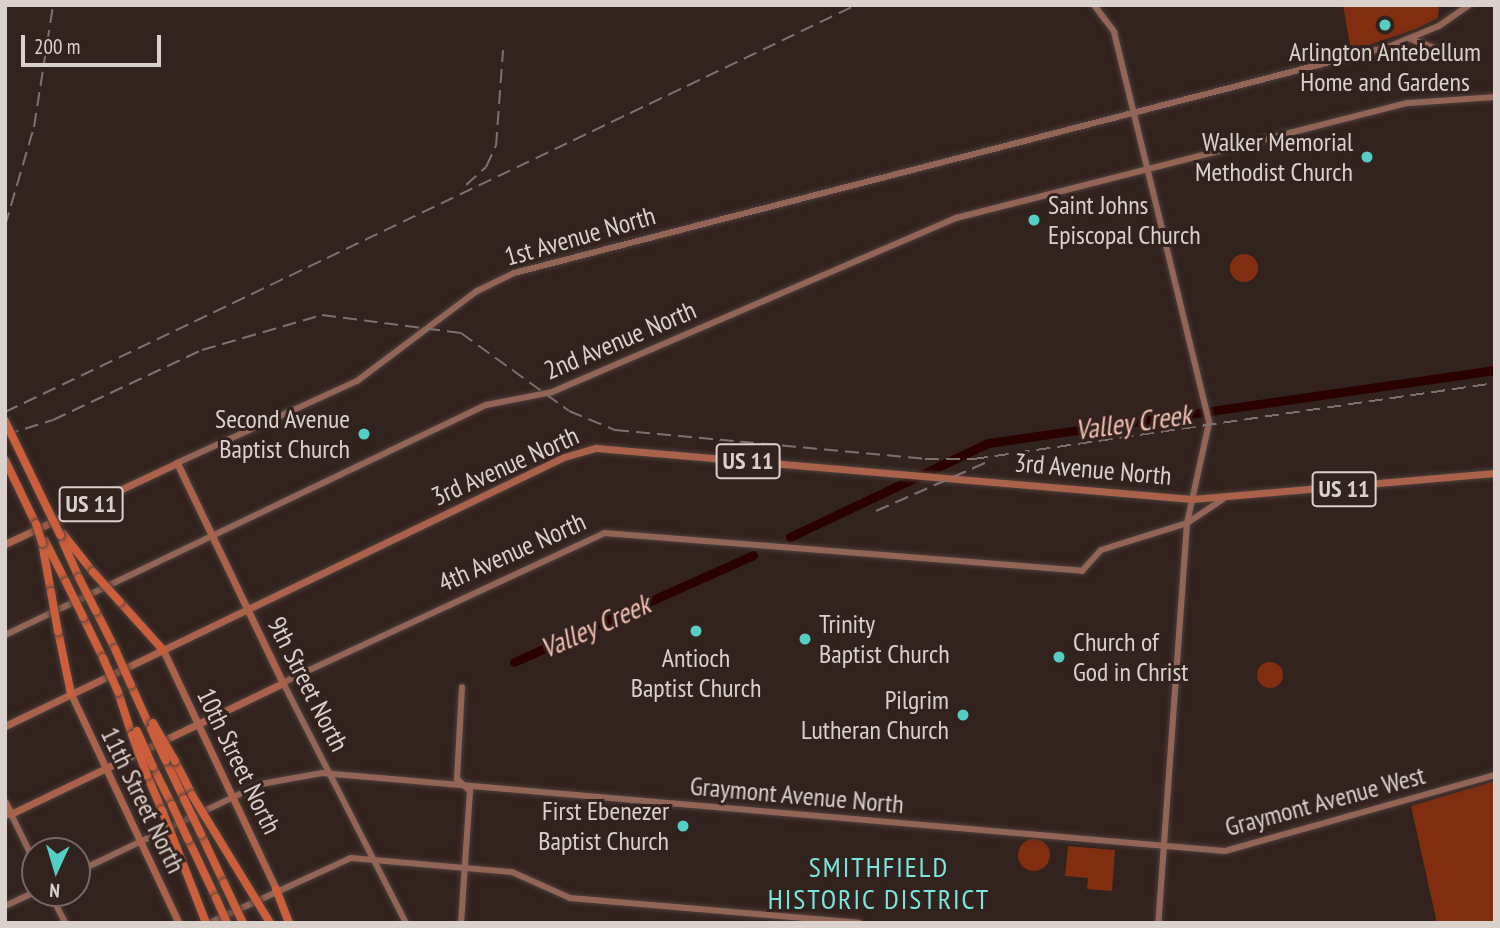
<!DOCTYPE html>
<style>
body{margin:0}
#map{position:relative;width:1500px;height:928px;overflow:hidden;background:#33231e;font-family:"PT Sans Narrow",sans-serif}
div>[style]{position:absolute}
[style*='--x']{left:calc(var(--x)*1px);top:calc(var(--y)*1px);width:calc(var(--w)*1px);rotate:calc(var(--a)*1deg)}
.green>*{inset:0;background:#812e11}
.round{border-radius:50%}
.river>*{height:9px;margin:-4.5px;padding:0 4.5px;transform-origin:4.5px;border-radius:4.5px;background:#2b0100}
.roads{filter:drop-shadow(0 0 2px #4c3f3b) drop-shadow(0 0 2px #4c3f3b)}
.secondary>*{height:6px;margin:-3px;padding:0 3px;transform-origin:3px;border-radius:3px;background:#926556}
.primary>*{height:7px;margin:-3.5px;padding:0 3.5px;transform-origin:3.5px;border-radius:3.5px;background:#aa624b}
.highway>*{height:8px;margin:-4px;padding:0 4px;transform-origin:4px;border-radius:4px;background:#cb5f3c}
.rail>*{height:2px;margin-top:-1px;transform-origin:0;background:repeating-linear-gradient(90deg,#7e716d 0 14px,transparent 0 21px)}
.bridges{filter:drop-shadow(0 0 2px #4c3f3b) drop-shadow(0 0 2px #4c3f3b)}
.highway-bridge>*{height:8px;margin:-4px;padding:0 4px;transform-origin:4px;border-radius:4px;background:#cb5f3c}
.dots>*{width:19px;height:19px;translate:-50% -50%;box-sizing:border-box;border:4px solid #33231e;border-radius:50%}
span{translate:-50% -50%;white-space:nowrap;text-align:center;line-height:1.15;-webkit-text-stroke:6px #33231e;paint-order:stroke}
.shield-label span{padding:2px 5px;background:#33231e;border:2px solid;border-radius:5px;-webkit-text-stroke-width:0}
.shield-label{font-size:24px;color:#dad0cc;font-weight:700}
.poi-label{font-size:26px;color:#dad0cc}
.right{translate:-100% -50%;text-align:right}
.left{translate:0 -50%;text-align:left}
.street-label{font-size:26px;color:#dad0cc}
.water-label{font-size:28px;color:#f2c0b0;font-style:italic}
.neighbourhood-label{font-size:28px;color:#7ce6dd;letter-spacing:2px}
.frame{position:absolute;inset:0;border:7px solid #dad0cc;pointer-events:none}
.north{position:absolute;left:21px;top:837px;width:70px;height:70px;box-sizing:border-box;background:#33231e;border:2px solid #766864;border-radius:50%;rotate:184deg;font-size:19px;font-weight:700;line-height:28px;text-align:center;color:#dad0cc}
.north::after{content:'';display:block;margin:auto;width:24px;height:32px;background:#55cec5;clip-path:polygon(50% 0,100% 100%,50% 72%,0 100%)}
.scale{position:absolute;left:21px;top:35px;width:140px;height:32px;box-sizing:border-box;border:4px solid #dad0cc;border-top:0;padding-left:9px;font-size:21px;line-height:24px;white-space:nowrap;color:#dad0cc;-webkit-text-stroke:5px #33231e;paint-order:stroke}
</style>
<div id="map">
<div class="green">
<div style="clip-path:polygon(1343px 5px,1439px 5px,1438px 18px,1416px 29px,1351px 51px)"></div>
<div class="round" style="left:1230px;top:254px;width:28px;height:28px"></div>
<div class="round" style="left:1257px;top:662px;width:26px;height:26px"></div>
<div style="clip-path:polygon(1495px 781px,1495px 923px,1437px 923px,1411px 806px)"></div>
<div class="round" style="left:1018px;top:839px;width:32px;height:32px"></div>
<div style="clip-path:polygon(1068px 846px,1115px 850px,1112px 891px,1087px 889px,1088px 878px,1065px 876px)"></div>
</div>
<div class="river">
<div style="--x:790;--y:537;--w:219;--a:-25.4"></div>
<div style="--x:988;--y:443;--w:512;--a:-8.19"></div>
<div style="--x:514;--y:662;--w:262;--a:-24.1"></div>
</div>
<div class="roads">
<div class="secondary">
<div style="--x:1094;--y:5;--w:34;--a:53"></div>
<div style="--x:1114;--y:32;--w:402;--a:76.3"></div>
<div style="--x:1209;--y:423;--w:102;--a:102.4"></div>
<div style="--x:1187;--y:523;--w:401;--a:94.1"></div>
<div style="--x:1413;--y:40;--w:26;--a:21"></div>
<div style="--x:177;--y:463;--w:198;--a:-24.5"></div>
<div style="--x:357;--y:381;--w:150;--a:-36.9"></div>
<div style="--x:477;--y:291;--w:41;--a:-25.9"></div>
<div style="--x:514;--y:273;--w:903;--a:-14.5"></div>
<div style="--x:1388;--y:47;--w:55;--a:-22.4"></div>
<div style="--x:1439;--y:26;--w:37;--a:-35"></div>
<div style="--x:5;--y:635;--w:533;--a:-25.56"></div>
<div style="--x:486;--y:405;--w:67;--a:-11.1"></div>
<div style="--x:552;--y:392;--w:440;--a:-23.3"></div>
<div style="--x:956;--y:218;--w:466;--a:-14.3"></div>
<div style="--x:1408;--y:103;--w:87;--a:-3.9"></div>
<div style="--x:5;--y:816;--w:6;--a:-18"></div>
<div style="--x:11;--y:814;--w:55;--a:63.9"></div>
<div style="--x:77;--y:872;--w:204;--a:-25.6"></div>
<div style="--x:261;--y:784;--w:62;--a:-10.2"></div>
<div style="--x:322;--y:773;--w:906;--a:4.94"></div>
<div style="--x:1225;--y:851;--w:280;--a:-15.7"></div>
<div style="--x:50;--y:893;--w:34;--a:63"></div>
<div style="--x:5;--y:906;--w:33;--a:-25"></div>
<div style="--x:209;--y:923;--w:156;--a:-24.6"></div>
<div style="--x:351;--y:858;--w:162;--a:5"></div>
<div style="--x:512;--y:872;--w:64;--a:24.1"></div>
<div style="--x:570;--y:898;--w:290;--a:4.9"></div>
<div style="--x:406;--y:923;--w:270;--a:-117.1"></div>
<div style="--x:283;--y:683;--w:22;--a:-27"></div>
<div style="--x:303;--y:673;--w:332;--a:-24.9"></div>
<div style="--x:604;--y:533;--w:480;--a:4.5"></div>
<div style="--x:1082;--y:571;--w:28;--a:-48"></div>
<div style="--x:1101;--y:550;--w:90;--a:-17.4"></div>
<div style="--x:1187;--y:523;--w:43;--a:-33.7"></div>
<div style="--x:461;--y:923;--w:132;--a:-86.1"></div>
<div style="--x:470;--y:791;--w:18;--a:-137"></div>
<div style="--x:457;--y:779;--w:92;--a:-86.9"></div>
</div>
<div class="primary">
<div style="--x:5;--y:544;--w:190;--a:-25.2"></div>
<div style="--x:177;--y:463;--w:244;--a:64.3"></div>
<div style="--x:283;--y:683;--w:302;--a:154.3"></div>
<div style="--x:11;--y:814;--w:13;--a:-117"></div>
<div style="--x:163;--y:650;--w:264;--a:64.7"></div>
<div style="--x:71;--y:694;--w:253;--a:64.8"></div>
<div style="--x:5;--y:726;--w:620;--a:-25.7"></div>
<div style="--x:564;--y:457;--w:33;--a:-16"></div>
<div style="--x:596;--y:448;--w:598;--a:4.89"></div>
<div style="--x:1192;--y:499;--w:304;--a:-4.9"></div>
</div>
<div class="highway">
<div style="--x:5;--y:460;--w:71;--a:64.2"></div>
<div style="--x:63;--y:534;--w:48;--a:51.7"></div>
<div style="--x:45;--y:541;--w:46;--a:62.9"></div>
<div style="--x:63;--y:542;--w:39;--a:66"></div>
<div style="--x:42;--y:543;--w:50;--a:79.6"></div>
<div style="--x:120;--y:602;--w:64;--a:48.1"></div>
<div style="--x:96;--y:611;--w:42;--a:63.4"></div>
<div style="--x:83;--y:617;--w:46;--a:64"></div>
<div style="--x:58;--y:631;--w:64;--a:78.3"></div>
<div style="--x:131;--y:685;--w:44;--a:65.8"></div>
<div style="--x:118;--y:692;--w:45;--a:72"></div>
<div style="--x:166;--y:761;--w:42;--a:64.7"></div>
<div style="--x:175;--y:761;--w:38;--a:63"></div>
<div style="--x:153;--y:767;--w:42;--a:63.4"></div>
<div style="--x:147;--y:775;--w:38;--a:67"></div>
<div style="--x:201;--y:834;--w:54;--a:64.9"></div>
<div style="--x:188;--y:839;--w:65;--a:64.6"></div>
<div style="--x:276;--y:889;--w:36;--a:69"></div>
</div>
</div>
<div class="rail">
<div style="--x:466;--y:185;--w:27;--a:-42"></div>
<div style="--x:486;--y:167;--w:23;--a:-65"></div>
<div style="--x:496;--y:146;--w:96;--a:-85.8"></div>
<div style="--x:5;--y:226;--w:103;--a:-73.7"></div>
<div style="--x:34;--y:127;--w:123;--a:-81.1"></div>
<div style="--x:5;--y:412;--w:943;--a:-25.56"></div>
<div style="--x:5;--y:435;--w:50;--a:-17.4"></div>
<div style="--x:53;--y:420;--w:165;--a:-25.2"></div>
<div style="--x:202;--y:350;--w:125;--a:-16.3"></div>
<div style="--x:322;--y:315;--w:140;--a:7.4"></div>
<div style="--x:461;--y:333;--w:133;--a:35.8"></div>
<div style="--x:569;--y:411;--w:50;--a:22.4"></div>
<div style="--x:615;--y:430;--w:311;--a:5.3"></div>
<div style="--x:925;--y:459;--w:49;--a:0"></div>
<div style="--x:974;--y:459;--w:527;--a:-8.3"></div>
<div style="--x:876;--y:511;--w:119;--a:-23.8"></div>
</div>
<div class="bridges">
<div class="highway-bridge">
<div style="--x:5;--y:421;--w:127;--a:64.2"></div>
<div style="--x:36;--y:524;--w:20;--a:72"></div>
<div style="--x:93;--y:572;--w:40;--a:48"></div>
<div style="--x:79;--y:578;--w:37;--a:63"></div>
<div style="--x:66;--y:582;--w:39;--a:64"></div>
<div style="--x:51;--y:592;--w:40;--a:80"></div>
<div style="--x:115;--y:649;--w:39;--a:66"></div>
<div style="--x:103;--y:658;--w:37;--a:66"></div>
<div style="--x:153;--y:723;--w:44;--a:59.9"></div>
<div style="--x:151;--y:729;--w:35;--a:65"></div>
<div style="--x:137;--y:731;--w:39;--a:66"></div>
<div style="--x:132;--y:735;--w:43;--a:69.4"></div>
<div style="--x:192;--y:795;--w:150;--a:58.6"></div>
<div style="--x:184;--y:799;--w:39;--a:64"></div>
<div style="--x:172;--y:805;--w:38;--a:65"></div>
<div style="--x:162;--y:810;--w:121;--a:68.7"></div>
<div style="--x:224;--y:883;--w:44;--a:64.6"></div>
<div style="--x:216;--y:898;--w:27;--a:66"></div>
</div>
</div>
<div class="dots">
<div style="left:1385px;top:25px;background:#55cec5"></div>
<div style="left:1367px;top:157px;background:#55cec5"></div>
<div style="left:1034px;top:220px;background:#55cec5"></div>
<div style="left:364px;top:434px;background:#55cec5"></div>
<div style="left:696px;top:631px;background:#55cec5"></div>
<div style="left:805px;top:639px;background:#55cec5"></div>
<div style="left:1059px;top:657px;background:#55cec5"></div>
<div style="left:963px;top:715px;background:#55cec5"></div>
<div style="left:683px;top:826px;background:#55cec5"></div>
</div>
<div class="shield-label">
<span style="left:748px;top:461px">US 11</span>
<span style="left:1344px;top:489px">US 11</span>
<span style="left:91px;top:504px">US 11</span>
</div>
<div class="poi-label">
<span style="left:1385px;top:67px">Arlington Antebellum<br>Home and Gardens</span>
<span class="right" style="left:1353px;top:157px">Walker Memorial<br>Methodist Church</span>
<span class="left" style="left:1048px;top:220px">Saint Johns<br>Episcopal Church</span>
<span class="right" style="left:350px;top:434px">Second Avenue<br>Baptist Church</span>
<span class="left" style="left:819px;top:639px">Trinity<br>Baptist Church</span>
<span class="left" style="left:1073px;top:657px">Church of<br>God in Christ</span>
<span style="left:696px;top:673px">Antioch<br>Baptist Church</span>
<span class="right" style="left:949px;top:715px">Pilgrim<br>Lutheran Church</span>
<span class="right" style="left:669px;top:826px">First Ebenezer<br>Baptist Church</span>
</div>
<div class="street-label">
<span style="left:580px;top:236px;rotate:-16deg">1st Avenue North</span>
<span style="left:620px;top:340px;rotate:-23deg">2nd Avenue North</span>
<span style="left:505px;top:466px;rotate:-24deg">3rd Avenue North</span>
<span style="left:1093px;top:469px;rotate:5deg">3rd Avenue North</span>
<span style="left:512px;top:552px;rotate:-24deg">4th Avenue North</span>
<span style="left:308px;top:684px;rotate:63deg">9th Street North</span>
<span style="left:239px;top:761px;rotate:64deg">10th Street North</span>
<span style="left:797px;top:795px;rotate:5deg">Graymont Avenue North</span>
<span style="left:143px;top:800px;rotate:64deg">11th Street North</span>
<span style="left:1325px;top:801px;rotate:-15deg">Graymont Avenue West</span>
</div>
<div class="water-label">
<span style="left:1133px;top:422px;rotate:-8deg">Valley Creek</span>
<span style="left:595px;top:626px;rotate:-24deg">Valley Creek</span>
</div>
<div class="neighbourhood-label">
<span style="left:879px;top:883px">SMITHFIELD<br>HISTORIC DISTRICT</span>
</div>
<div class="frame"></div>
<div class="north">N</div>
<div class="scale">200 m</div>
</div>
